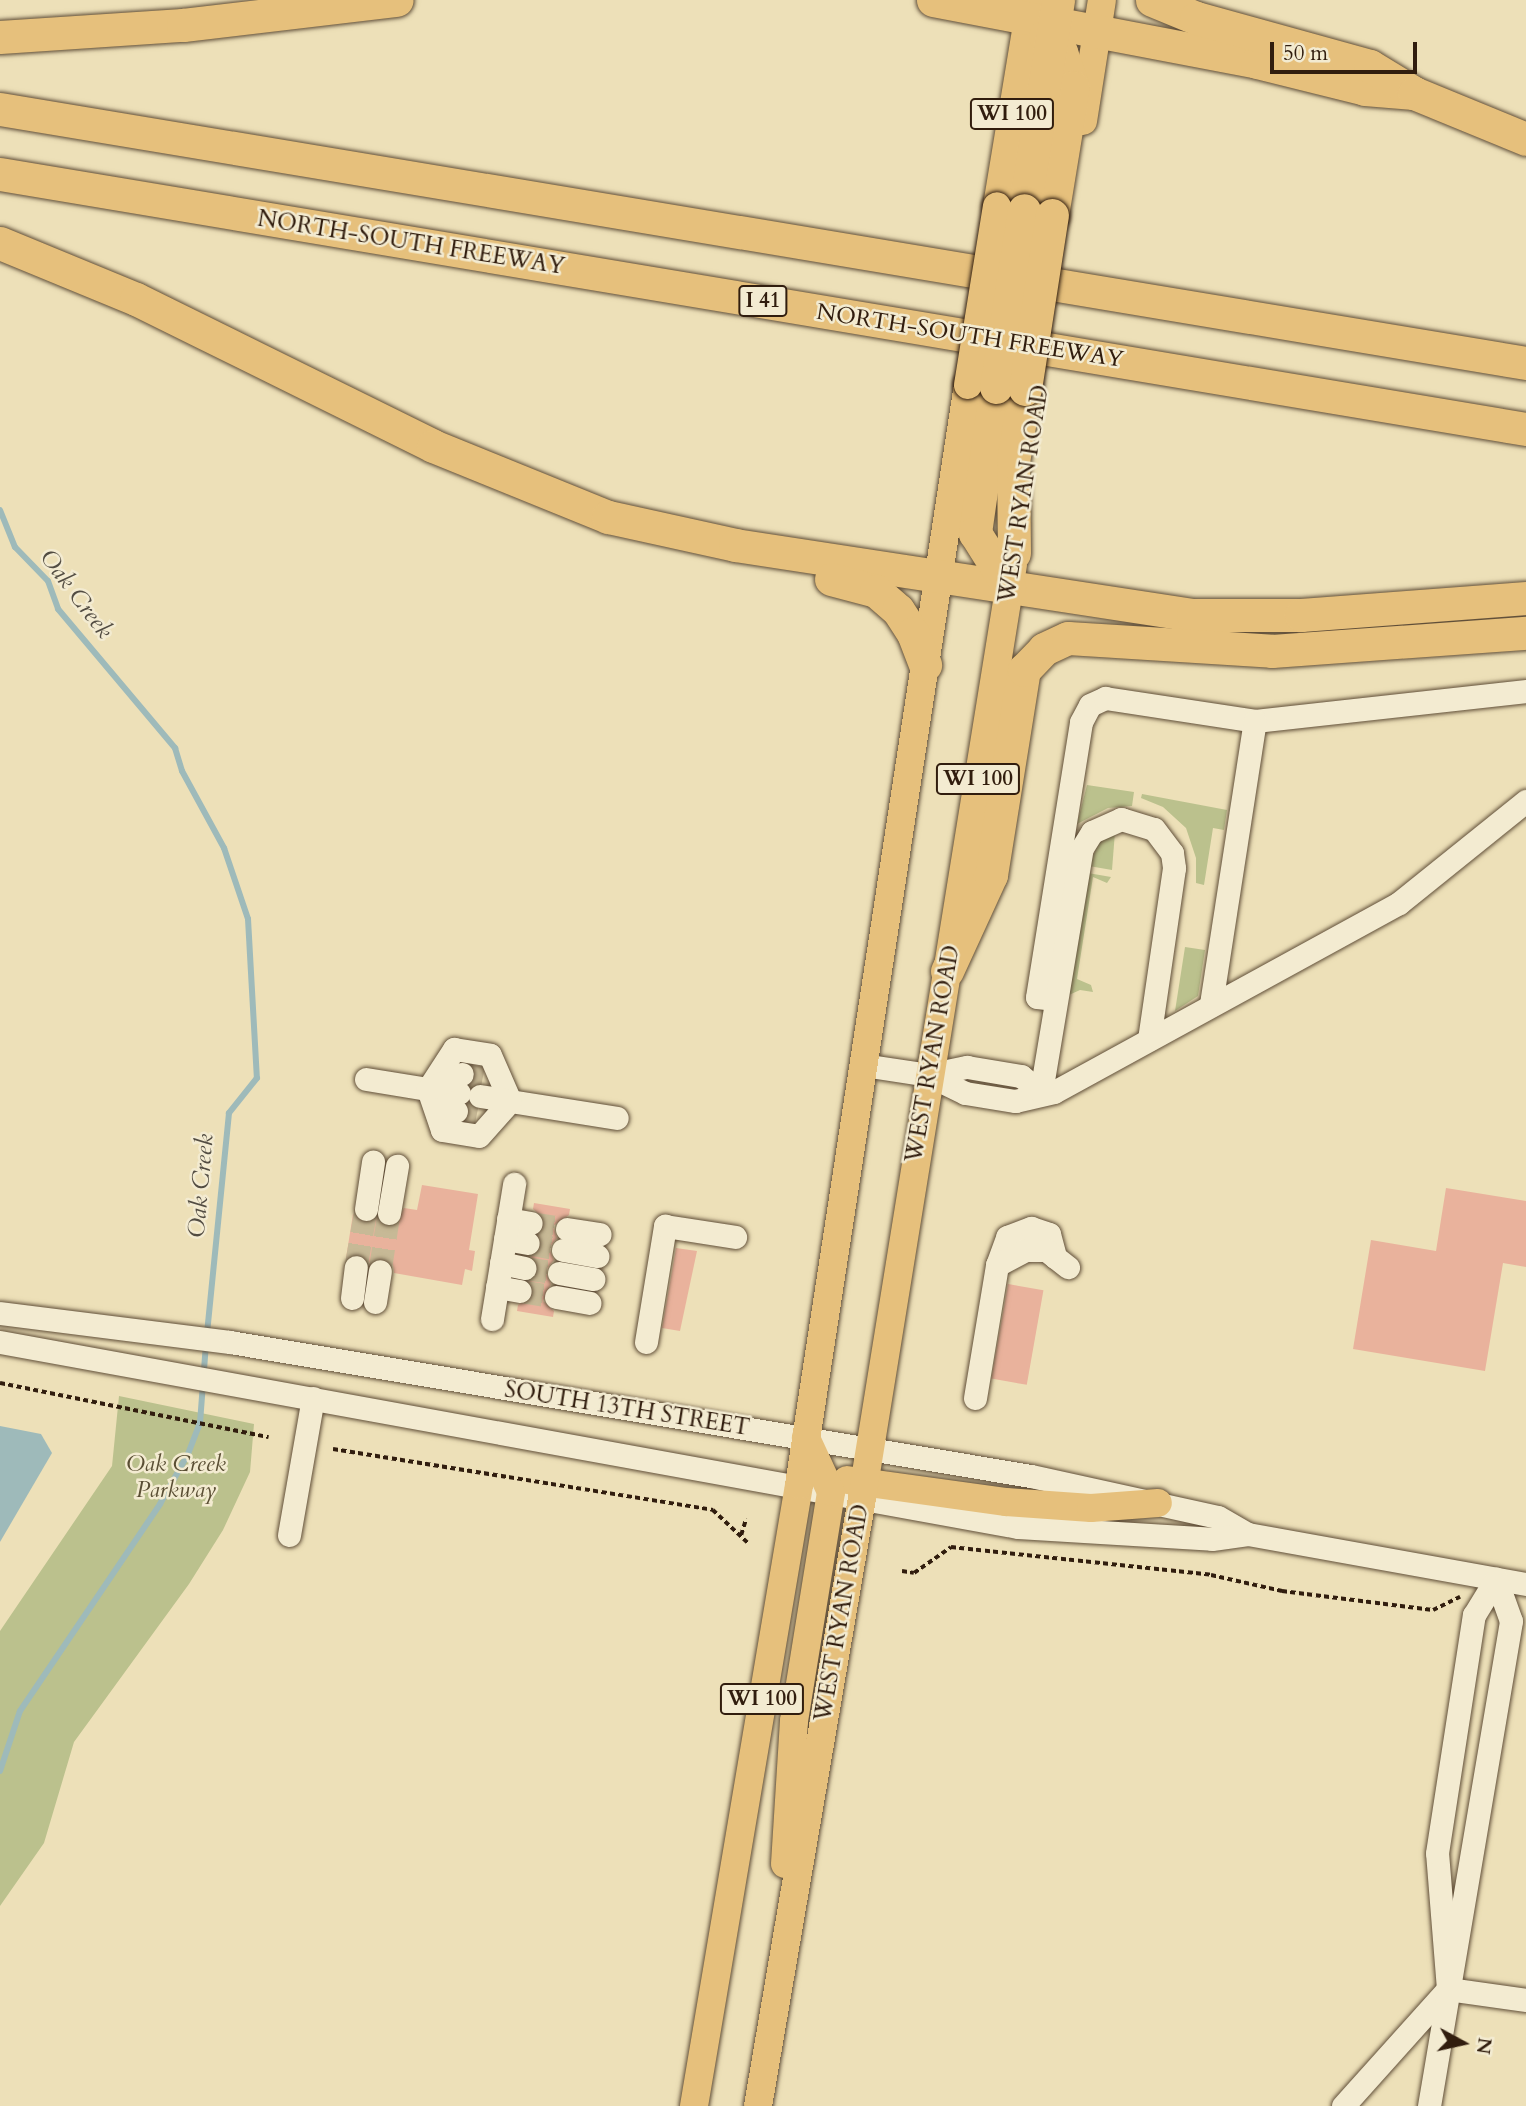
<!DOCTYPE html>
<style>
body{margin:0}
#map{position:relative;width:1526px;height:2106px;overflow:hidden;background:#ede0b8;font-family:Cardo,serif}
div>[style]{position:absolute}
[style*='--x']{left:calc(var(--x)*1px);top:calc(var(--y)*1px);width:calc(var(--w)*1px);rotate:calc(var(--a)*1deg)}
.green>*{inset:0;background:#bbc18d}
.water>*{inset:0;background:#9ebaba}
.stream>*{height:6px;margin:-3px;padding:0 3px;transform-origin:3px;border-radius:3px;background:#9ebaba}
.building>*{inset:0;background:#e9b29c;transform-origin:0 0}
.minor-tunnel>*{height:23px;margin-top:-11.5px;transform-origin:0;background:repeating-linear-gradient(90deg,#c7b996 0 23px,transparent 0 34px)}
.path>*{height:3.5px;margin-top:-1.75px;transform-origin:0;background:repeating-linear-gradient(90deg,#311d0e 0 5px,transparent 0 8.5px)}
.roads{filter:drop-shadow(0 0 2px #604e38) drop-shadow(0 0 2px #604e38)}
.minor>*{height:23px;margin:-11.5px;padding:0 11.5px;transform-origin:11.5px;border-radius:11.5px;background:#f3ebd1}
.major>*{height:28px;margin:-14px;padding:0 14px;transform-origin:14px;border-radius:14px;background:#e6c07c}
.highway>*{height:33px;margin:-16.5px;padding:0 16.5px;transform-origin:16.5px;border-radius:16.5px;background:#e6c07c}
.bridges{filter:drop-shadow(0 0 2px #311d0e) drop-shadow(0 0 2px #311d0e)}
.major-bridge>*{height:28px;margin:-14px;padding:0 14px;transform-origin:14px;border-radius:14px;background:#e6c07c}
.highway-bridge>*{height:33px;margin:-16.5px;padding:0 16.5px;transform-origin:16.5px;border-radius:16.5px;background:#e6c07c}
span{translate:-50% -50%;white-space:nowrap;text-align:center;line-height:1.15;-webkit-text-stroke:5px #f3ebd1;paint-order:stroke}
.shield-label span{padding:2px 5px;background:#f3ebd1;border:2px solid;border-radius:5px;-webkit-text-stroke-width:0}
.shield-label{font-size:21px;color:#311d0e;font-weight:700}
.street-label{font-size:23px;color:#311d0e}
.park-label{font-size:23px;color:#5a4e34;font-style:italic}
.water-label{font-size:24px;color:#524c42;font-style:italic}
.north{position:absolute;left:1428px;top:2008px;width:70px;height:70px;-webkit-text-stroke:5px #f3ebd1;paint-order:stroke;rotate:98deg;font-size:19px;font-weight:700;line-height:28px;text-align:center;color:#311d0e}
.north::after{content:'';display:block;margin:auto;width:24px;height:32px;background:#311d0e;clip-path:polygon(50% 0,100% 100%,50% 72%,0 100%)}
.scale{position:absolute;left:1270px;top:42px;width:147px;height:32px;box-sizing:border-box;border:4px solid #311d0e;border-top:0;padding-left:9px;font-size:21px;line-height:24px;white-space:nowrap;color:#311d0e;-webkit-text-stroke:5px #f3ebd1;paint-order:stroke}
</style>
<div id="map">
<div class="green">
<div style="clip-path:polygon(1087px 785px,1134px 792px,1132px 806px,1108px 808px,1077px 824px)"></div>
<div style="clip-path:polygon(1142px 794px,1227px 810px,1224px 830px,1213px 828px,1204px 885px,1196px 883px,1196px 858px,1186px 828px,1163px 807px,1141px 798px)"></div>
<div style="clip-path:polygon(1115px 832px,1112px 870px,1089px 866px,1099px 841px)"></div>
<div style="clip-path:polygon(1088px 873px,1111px 877px,1107px 883px,1093px 877px,1077px 979px,1091px 985px,1093px 992px,1080px 990px,1069px 995px)"></div>
<div style="clip-path:polygon(1185px 947px,1205px 950px,1198px 996px,1175px 1011px)"></div>
<div style="clip-path:polygon(119px 1396px,254px 1424px,250px 1472px,223px 1530px,189px 1584px,74px 1742px,44px 1843px,0 1906px,0 1631px,112px 1466px)"></div>
</div>
<div class="water">
<div style="clip-path:polygon(0 1426px,41px 1434px,52px 1453px,0 1542px)"></div>
</div>
<div class="stream">
<div style="--x:0;--y:510;--w:40;--a:68"></div>
<div style="--x:15;--y:547;--w:47;--a:45.9"></div>
<div style="--x:48;--y:581;--w:30;--a:70"></div>
<div style="--x:58;--y:609;--w:182;--a:49.9"></div>
<div style="--x:175;--y:748;--w:24;--a:73"></div>
<div style="--x:182;--y:771;--w:88;--a:61.4"></div>
<div style="--x:224;--y:848;--w:75;--a:71.3"></div>
<div style="--x:248;--y:919;--w:159;--a:86.8"></div>
<div style="--x:257;--y:1078;--w:45;--a:128.7"></div>
<div style="--x:229;--y:1113;--w:221;--a:95.7"></div>
<div style="--x:0;--y:1771;--w:63;--a:-71.6"></div>
<div style="--x:20;--y:1711;--w:250;--a:-55.9"></div>
<div style="--x:160;--y:1504;--w:57;--a:-60.8"></div>
<div style="--x:188;--y:1454;--w:33;--a:-69"></div>
<div style="--x:200;--y:1423;--w:79;--a:-85.7"></div>
</div>
<div class="building">
<div style="clip-path:polygon(422px 1185px,478px 1194px,469px 1250px,475px 1251px,472px 1271px,465px 1269px,462px 1285px,394px 1273px,393px 1265px,383px 1257px,369px 1262px,358px 1253px,346px 1258px,353px 1214px,363px 1223px,376px 1218px,386px 1227px,394px 1226px,404px 1208px,417px 1210px)"></div>
<div style="clip-path:polygon(1446px 1188px,1526px 1201px,1526px 1267px,1503px 1263px,1485px 1371px,1353px 1349px,1371px 1240px,1436px 1251px)"></div>
<div style="clip-path:polygon(534px 1203px,570px 1209px,569px 1215px,553px 1226px,557px 1238px,549px 1248px,554px 1260px,545px 1271px,551px 1284px,543px 1301px,554px 1311px,553px 1317px,517px 1311px,518px 1305px,534px 1294px,529px 1281px,537px 1264px,531px 1256px,542px 1245px,539px 1234px,544px 1219px,533px 1209px)"></div>
<div style="clip-path:polygon(676px 1248px,697px 1251px,680px 1331px,662px 1328px)"></div>
<div style="left:1008px;top:1284px;width:36px;height:96px;rotate:10deg"></div>
</div>
<div class="minor-tunnel">
<div style="--x:462;--y:1074;--w:21;--a:11"></div>
<div style="--x:456;--y:1111;--w:21;--a:11"></div>
<div style="--x:531;--y:1223;--w:36;--a:9"></div>
<div style="--x:528;--y:1243;--w:36;--a:11"></div>
<div style="--x:356;--y:1267;--w:59;--a:-80.2"></div>
<div style="--x:524;--y:1268;--w:35;--a:8"></div>
<div style="--x:380;--y:1271;--w:59;--a:-81.2"></div>
<div style="--x:520;--y:1291;--w:36;--a:9"></div>
</div>
<div class="path">
<div style="--x:0;--y:1383;--w:274;--a:11.4"></div>
<div style="--x:333;--y:1449;--w:385;--a:9.1"></div>
<div style="--x:713;--y:1510;--w:48;--a:43.3"></div>
<div style="--x:741;--y:1535;--w:17;--a:-73"></div>
<div style="--x:902;--y:1571;--w:12;--a:9"></div>
<div style="--x:914;--y:1573;--w:45;--a:-35.1"></div>
<div style="--x:951;--y:1547;--w:262;--a:6.1"></div>
<div style="--x:1211;--y:1575;--w:73;--a:12.7"></div>
<div style="--x:1282;--y:1591;--w:152;--a:7.2"></div>
<div style="--x:1433;--y:1610;--w:30;--a:-26"></div>
</div>
<div class="roads">
<div class="minor">
<div style="--x:1055;--y:999;--w:18;--a:-174"></div>
<div style="--x:1037;--y:997;--w:278;--a:-80.9"></div>
<div style="--x:1081;--y:722;--w:19;--a:-62"></div>
<div style="--x:1090;--y:705;--w:17;--a:-25"></div>
<div style="--x:1105;--y:698;--w:152;--a:8.7"></div>
<div style="--x:1255;--y:721;--w:273;--a:-6.3"></div>
<div style="--x:1211;--y:1004;--w:286;--a:-81.2"></div>
<div style="--x:863;--y:1065;--w:66;--a:8.7"></div>
<div style="--x:928;--y:1075;--w:41;--a:25.9"></div>
<div style="--x:965;--y:1093;--w:51;--a:9.1"></div>
<div style="--x:1015;--y:1101;--w:40;--a:-13"></div>
<div style="--x:1054;--y:1092;--w:393;--a:-28.7"></div>
<div style="--x:1399;--y:903;--w:163;--a:-38.8"></div>
<div style="--x:928;--y:1075;--w:40;--a:-12"></div>
<div style="--x:967;--y:1067;--w:55;--a:9.5"></div>
<div style="--x:1021;--y:1076;--w:26;--a:39"></div>
<div style="--x:1041;--y:1092;--w:247;--a:-80.5"></div>
<div style="--x:1082;--y:848;--w:19;--a:-58"></div>
<div style="--x:1092;--y:832;--w:32;--a:-24"></div>
<div style="--x:1121;--y:819;--w:34;--a:17"></div>
<div style="--x:1154;--y:829;--w:30;--a:53"></div>
<div style="--x:1172;--y:853;--w:15;--a:82"></div>
<div style="--x:1174;--y:868;--w:173;--a:98.3"></div>
<div style="--x:366;--y:1079;--w:63;--a:9.2"></div>
<div style="--x:428;--y:1089;--w:48;--a:-57"></div>
<div style="--x:454;--y:1049;--w:36;--a:9"></div>
<div style="--x:490;--y:1055;--w:50;--a:66.5"></div>
<div style="--x:510;--y:1101;--w:108;--a:9"></div>
<div style="--x:459;--y:1093;--w:31;--a:-173"></div>
<div style="--x:428;--y:1089;--w:43;--a:71.1"></div>
<div style="--x:442;--y:1130;--w:37;--a:9"></div>
<div style="--x:479;--y:1136;--w:47;--a:-48.5"></div>
<div style="--x:480;--y:1096;--w:30;--a:9"></div>
<div style="--x:456;--y:1111;--w:36;--a:-142"></div>
<div style="--x:428;--y:1089;--w:37;--a:-24"></div>
<div style="--x:366;--y:1209;--w:48;--a:-81.5"></div>
<div style="--x:389;--y:1213;--w:48;--a:-80.3"></div>
<div style="--x:508;--y:1219;--w:23;--a:10"></div>
<div style="--x:567;--y:1229;--w:33;--a:9"></div>
<div style="--x:505;--y:1239;--w:23;--a:10"></div>
<div style="--x:563;--y:1250;--w:35;--a:10"></div>
<div style="--x:501;--y:1263;--w:24;--a:12"></div>
<div style="--x:997;--y:1265;--w:30;--a:-70"></div>
<div style="--x:1007;--y:1237;--w:26;--a:-21"></div>
<div style="--x:1031;--y:1228;--w:19;--a:18"></div>
<div style="--x:1049;--y:1234;--w:24;--a:75"></div>
<div style="--x:559;--y:1273;--w:35;--a:10"></div>
<div style="--x:497;--y:1287;--w:23;--a:10"></div>
<div style="--x:556;--y:1297;--w:34;--a:10"></div>
<div style="--x:352;--y:1298;--w:31;--a:-83"></div>
<div style="--x:375;--y:1302;--w:31;--a:-81"></div>
<div style="--x:0;--y:1313;--w:232;--a:7.2"></div>
<div style="--x:230;--y:1342;--w:812;--a:9.5"></div>
<div style="--x:1031;--y:1476;--w:191;--a:12.4"></div>
<div style="--x:1218;--y:1517;--w:34;--a:30"></div>
<div style="--x:1248;--y:1534;--w:282;--a:10.2"></div>
<div style="--x:492;--y:1319;--w:137;--a:-80.7"></div>
<div style="--x:0;--y:1342;--w:1035;--a:10.3"></div>
<div style="--x:1018;--y:1527;--w:194;--a:3.5"></div>
<div style="--x:1212;--y:1539;--w:36;--a:-8"></div>
<div style="--x:646;--y:1342;--w:118;--a:-80.7"></div>
<div style="--x:665;--y:1226;--w:71;--a:8.9"></div>
<div style="--x:975;--y:1398;--w:135;--a:-80.6"></div>
<div style="--x:997;--y:1265;--w:32;--a:-28"></div>
<div style="--x:1025;--y:1250;--w:21;--a:0"></div>
<div style="--x:1046;--y:1250;--w:28;--a:38"></div>
<div style="--x:289;--y:1535;--w:139;--a:-80.1"></div>
<div style="--x:1448;--y:1989;--w:79;--a:8"></div>
<div style="--x:1343;--y:2106;--w:157;--a:-48.1"></div>
<div style="--x:1448;--y:1989;--w:136;--a:-94.6"></div>
<div style="--x:1437;--y:1853;--w:241;--a:-81.2"></div>
<div style="--x:1474;--y:1615;--w:42;--a:-58.6"></div>
<div style="--x:1429;--y:2106;--w:492;--a:-80.4"></div>
<div style="--x:1511;--y:1621;--w:45;--a:-109.7"></div>
</div>
<div class="major">
<div style="--x:1083;--y:121;--w:122;--a:-81.1"></div>
<div style="--x:997;--y:206;--w:209;--a:-80.6"></div>
<div style="--x:847;--y:1480;--w:161;--a:7.9"></div>
<div style="--x:1006;--y:1502;--w:85;--a:4"></div>
<div style="--x:1091;--y:1508;--w:67;--a:-4.3"></div>
<div style="--x:785;--y:1864;--w:143;--a:-86.4"></div>
<div style="--x:794;--y:1721;--w:232;--a:-80.8"></div>
<div style="--x:831;--y:1492;--w:60;--a:-114.8"></div>
<div style="--x:694;--y:2106;--w:630;--a:-80.4"></div>
<div style="--x:799;--y:1485;--w:1113;--a:-81.27"></div>
<div style="--x:758;--y:2106;--w:617;--a:-80.29"></div>
<div style="--x:862;--y:1498;--w:945;--a:-80.81"></div>
</div>
<div class="highway">
<div style="--x:933;--y:0;--w:330;--a:10.8"></div>
<div style="--x:1257;--y:62;--w:111;--a:14"></div>
<div style="--x:1365;--y:89;--w:49;--a:4.7"></div>
<div style="--x:1152;--y:0;--w:48;--a:22.2"></div>
<div style="--x:1196;--y:18;--w:180;--a:15.4"></div>
<div style="--x:1370;--y:66;--w:52;--a:31.5"></div>
<div style="--x:1414;--y:93;--w:121;--a:22.3"></div>
<div style="--x:1045;--y:36;--w:23;--a:45"></div>
<div style="--x:1061;--y:52;--w:37;--a:71"></div>
<div style="--x:1073;--y:87;--w:130;--a:99.3"></div>
<div style="--x:0;--y:37;--w:183;--a:-3.8"></div>
<div style="--x:183;--y:25;--w:215;--a:-6.7"></div>
<div style="--x:0;--y:109;--w:1547;--a:9.45"></div>
<div style="--x:0;--y:174;--w:1547;--a:9.49"></div>
<div style="--x:1024;--y:210;--w:213;--a:-80.8"></div>
<div style="--x:0;--y:243;--w:147;--a:22.4"></div>
<div style="--x:136;--y:299;--w:331;--a:26.3"></div>
<div style="--x:433;--y:446;--w:189;--a:22.1"></div>
<div style="--x:608;--y:517;--w:130;--a:12.4"></div>
<div style="--x:735;--y:545;--w:463;--a:8.7"></div>
<div style="--x:1193;--y:615;--w:108;--a:0"></div>
<div style="--x:1301;--y:615;--w:226;--a:-4.3"></div>
<div style="--x:996;--y:387;--w:148;--a:98.2"></div>
<div style="--x:975;--y:533;--w:64;--a:57.8"></div>
<div style="--x:1014;--y:553;--w:91;--a:-90.6"></div>
<div style="--x:1013;--y:462;--w:74;--a:-80.7"></div>
<div style="--x:831;--y:579;--w:47;--a:14.9"></div>
<div style="--x:876;--y:591;--w:29;--a:41"></div>
<div style="--x:898;--y:610;--w:27;--a:57"></div>
<div style="--x:913;--y:633;--w:34;--a:69"></div>
<div style="--x:947;--y:971;--w:106;--a:-65.4"></div>
<div style="--x:991;--y:875;--w:208;--a:-80.9"></div>
<div style="--x:1024;--y:670;--w:29;--a:-46"></div>
<div style="--x:1044;--y:649;--w:26;--a:-25"></div>
<div style="--x:1068;--y:638;--w:204;--a:3.6"></div>
<div style="--x:1272;--y:651;--w:255;--a:-4.1"></div>
</div>
</div>
<div class="bridges">
<div class="major-bridge">
<div style="--x:968;--y:385;--w:181;--a:-80.8"></div>
</div>
<div class="highway-bridge">
<div style="--x:996;--y:387;--w:179;--a:-81"></div>
<div style="--x:1025;--y:389;--w:176;--a:-81.2"></div>
</div>
</div>
<div class="shield-label">
<span style="left:1012px;top:114px">WI 100</span>
<span style="left:763px;top:301px">I 41</span>
<span style="left:978px;top:779px">WI 100</span>
<span style="left:762px;top:1699px">WI 100</span>
</div>
<div class="street-label">
<span style="left:411px;top:243px;rotate:9deg">NORTH-SOUTH FREEWAY</span>
<span style="left:970px;top:336px;rotate:9deg">NORTH-SOUTH FREEWAY</span>
<span style="left:1024px;top:494px;rotate:-81deg">WEST RYAN ROAD</span>
<span style="left:933px;top:1054px;rotate:-80deg">WEST RYAN ROAD</span>
<span style="left:627px;top:1409px;rotate:9deg">SOUTH 13TH STREET</span>
<span style="left:842px;top:1613px;rotate:-80deg">WEST RYAN ROAD</span>
</div>
<div class="park-label">
<span style="left:176px;top:1477px">Oak Creek<br>Parkway</span>
</div>
<div class="water-label">
<span style="left:76px;top:594px;rotate:53deg">Oak Creek</span>
<span style="left:201px;top:1186px;rotate:-85deg">Oak Creek</span>
</div>
<div class="north">N</div>
<div class="scale">50 m</div>
</div>
